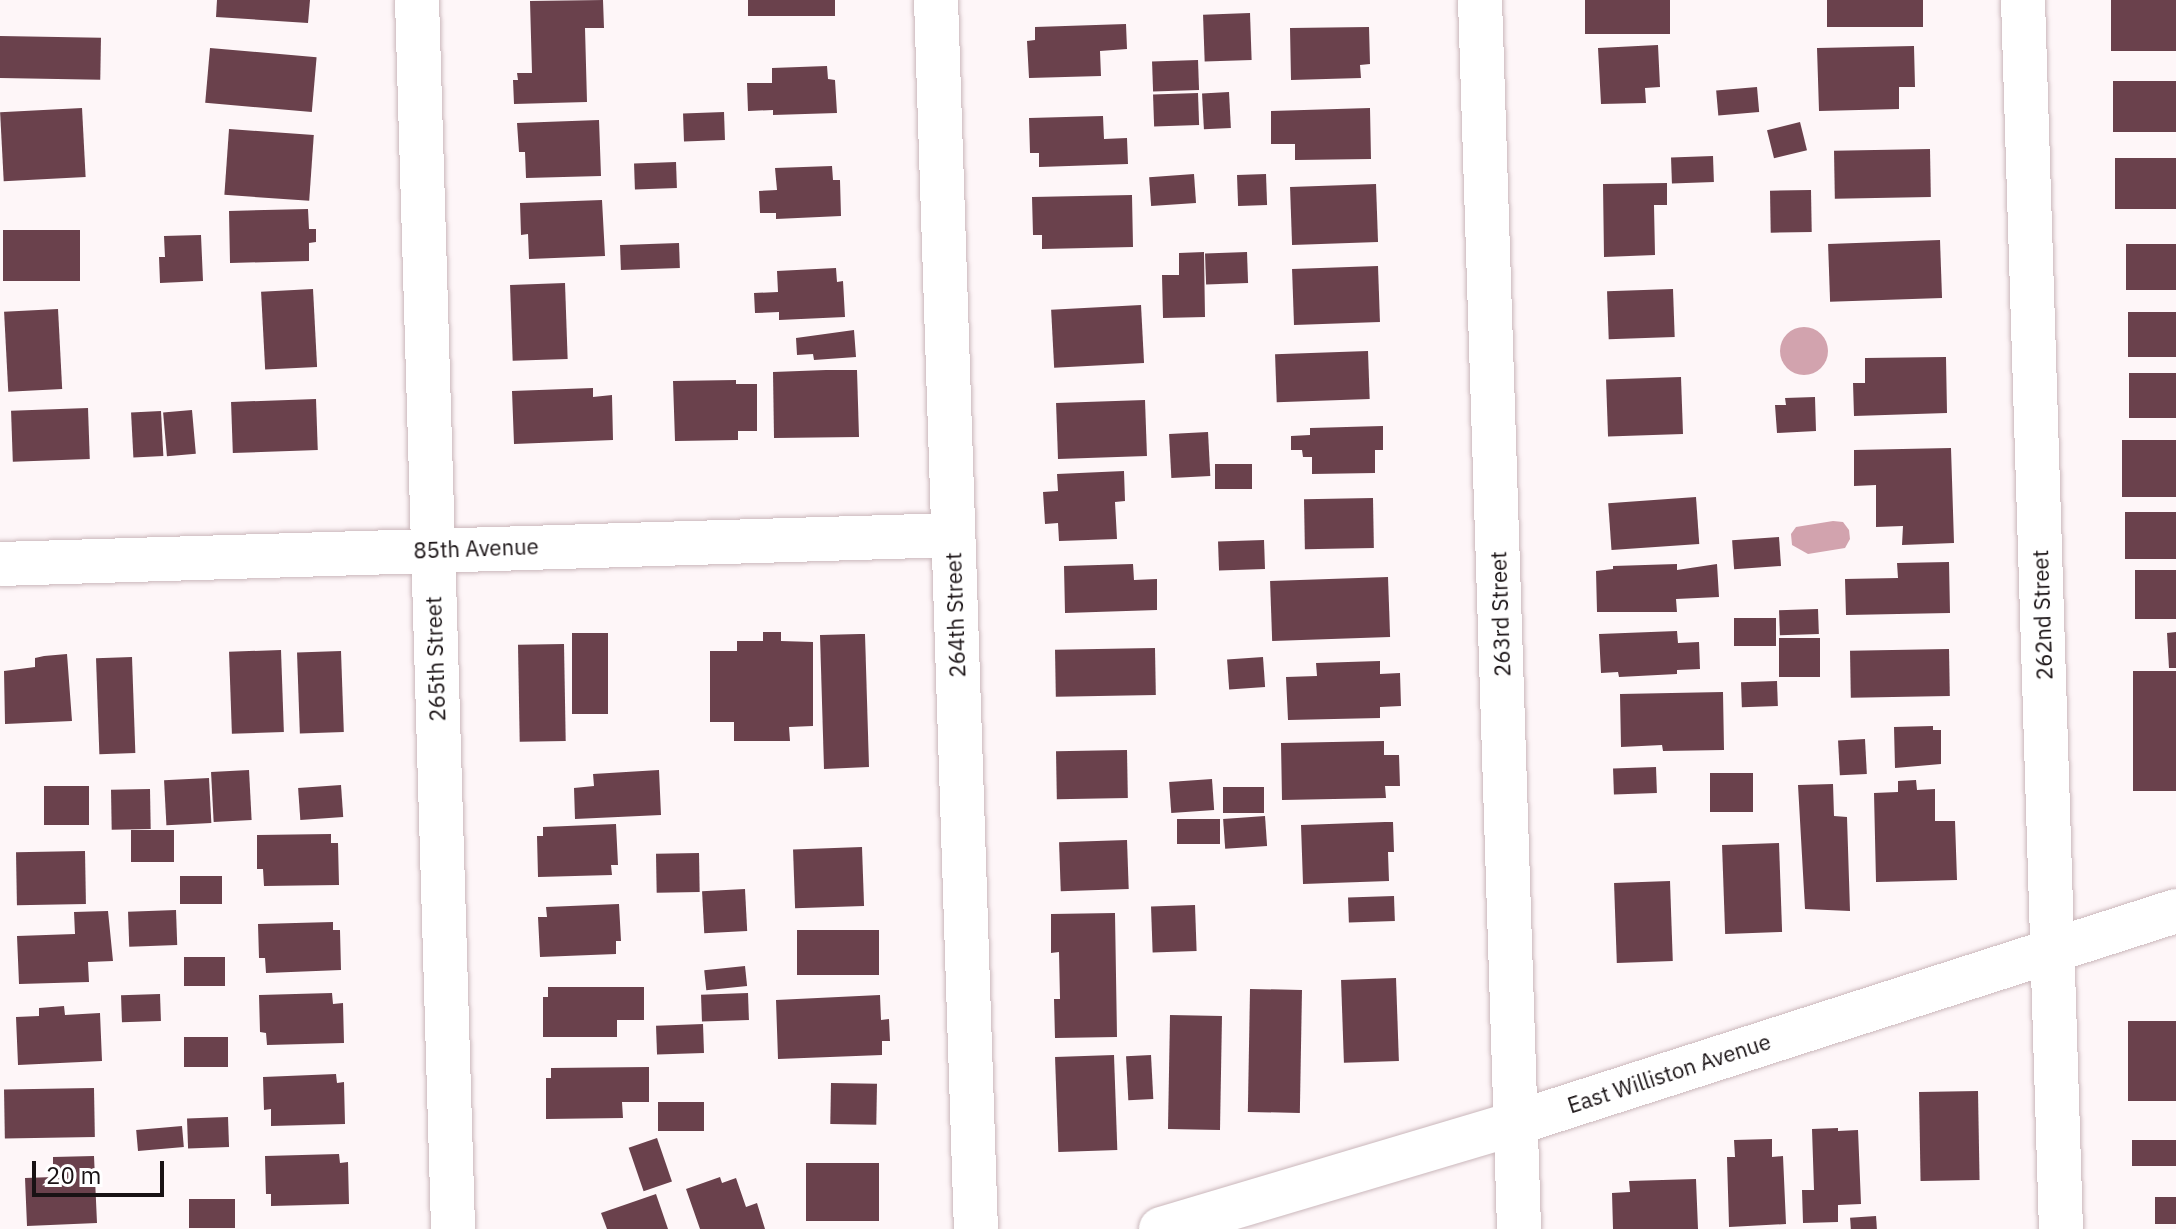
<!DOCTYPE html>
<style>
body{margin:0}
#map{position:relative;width:2176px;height:1229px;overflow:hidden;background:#fef6f8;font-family:"IBM Plex Sans",sans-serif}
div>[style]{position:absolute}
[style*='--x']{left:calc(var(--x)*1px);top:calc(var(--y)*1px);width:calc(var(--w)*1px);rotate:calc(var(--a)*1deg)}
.water>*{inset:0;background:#d2a3ae}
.round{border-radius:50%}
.building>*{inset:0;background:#6a414c;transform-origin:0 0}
.roads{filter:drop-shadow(0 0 2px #cab7bb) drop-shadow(0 0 2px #cab7bb)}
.minor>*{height:44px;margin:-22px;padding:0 22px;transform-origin:22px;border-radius:22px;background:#fff}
span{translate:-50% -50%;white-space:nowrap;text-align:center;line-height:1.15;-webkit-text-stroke:8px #fff;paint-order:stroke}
.street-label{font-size:22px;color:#191214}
.scale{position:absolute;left:32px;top:1161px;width:132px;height:36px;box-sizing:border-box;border:4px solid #191214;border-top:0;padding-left:10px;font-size:24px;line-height:28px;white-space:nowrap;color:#191214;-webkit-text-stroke:6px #fff;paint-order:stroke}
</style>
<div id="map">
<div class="water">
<div class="round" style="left:1780px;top:327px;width:48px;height:48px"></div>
<div style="clip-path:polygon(1833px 521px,1843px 522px,1849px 530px,1850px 539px,1845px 548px,1808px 554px,1792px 545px,1791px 534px,1796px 527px)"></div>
</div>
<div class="building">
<div style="clip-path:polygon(217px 0,310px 0,308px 23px,216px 17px)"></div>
<div style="clip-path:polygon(603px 0,604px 28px,585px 28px,587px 102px,514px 104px,513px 80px,518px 80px,517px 73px,532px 73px,530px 1px)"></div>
<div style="left:748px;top:0;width:87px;height:16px"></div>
<div style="left:1585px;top:0;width:85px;height:34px"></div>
<div style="left:1827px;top:0;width:96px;height:27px"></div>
<div style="left:2176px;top:0;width:51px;height:65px;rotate:90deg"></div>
<div style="left:1250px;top:13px;width:47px;height:47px;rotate:88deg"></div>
<div style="clip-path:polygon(1126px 24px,1127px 49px,1100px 51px,1101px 76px,1029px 78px,1027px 41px,1035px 40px,1035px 27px)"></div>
<div style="clip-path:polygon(1369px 27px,1370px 64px,1360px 65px,1361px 78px,1291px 80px,1290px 28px)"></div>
<div style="left:0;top:36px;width:101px;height:42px;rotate:1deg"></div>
<div style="clip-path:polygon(1658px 45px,1660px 87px,1645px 88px,1646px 103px,1601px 104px,1598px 48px)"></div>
<div style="clip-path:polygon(1914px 46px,1915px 87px,1899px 87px,1899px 109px,1819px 111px,1817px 48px)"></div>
<div style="left:210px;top:48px;width:107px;height:55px;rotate:5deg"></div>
<div style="left:1198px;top:60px;width:30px;height:46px;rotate:88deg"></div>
<div style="clip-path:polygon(827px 66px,828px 79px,835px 80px,837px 113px,773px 115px,773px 110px,748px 111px,747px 83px,772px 83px,772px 68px)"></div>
<div style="left:2176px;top:81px;width:51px;height:63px;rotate:90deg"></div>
<div style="left:1757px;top:87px;width:25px;height:41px;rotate:85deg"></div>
<div style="left:1229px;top:92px;width:36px;height:27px;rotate:87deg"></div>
<div style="left:1198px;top:93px;width:32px;height:45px;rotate:88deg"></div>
<div style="left:82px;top:108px;width:69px;height:82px;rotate:87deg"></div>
<div style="clip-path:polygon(1370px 108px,1371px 159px,1295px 160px,1295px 144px,1271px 144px,1271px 111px)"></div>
<div style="left:724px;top:112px;width:28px;height:41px;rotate:88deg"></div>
<div style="clip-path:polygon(1103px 116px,1104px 139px,1127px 138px,1128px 164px,1039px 167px,1039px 153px,1030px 153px,1029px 118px)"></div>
<div style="clip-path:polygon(599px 120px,601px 176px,526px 178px,525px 152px,519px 152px,517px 123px)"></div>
<div style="left:1800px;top:122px;width:29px;height:34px;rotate:76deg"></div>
<div style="left:229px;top:129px;width:85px;height:66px;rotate:4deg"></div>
<div style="left:1930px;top:149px;width:48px;height:96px;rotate:89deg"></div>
<div style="left:1713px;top:156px;width:26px;height:42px;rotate:88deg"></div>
<div style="left:2176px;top:158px;width:51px;height:61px;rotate:90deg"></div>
<div style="left:676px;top:162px;width:26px;height:42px;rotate:88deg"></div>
<div style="clip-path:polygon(832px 166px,833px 180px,840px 180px,841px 216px,776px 219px,776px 213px,760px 213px,759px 191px,777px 190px,775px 168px)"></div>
<div style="left:1194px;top:174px;width:29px;height:45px;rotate:86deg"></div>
<div style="left:1266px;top:174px;width:31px;height:29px;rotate:88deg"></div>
<div style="clip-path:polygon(1667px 183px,1667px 205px,1654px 205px,1655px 255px,1604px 257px,1603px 184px)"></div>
<div style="left:1376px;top:184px;width:58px;height:86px;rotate:88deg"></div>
<div style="left:1811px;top:190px;width:42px;height:41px;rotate:89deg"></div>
<div style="clip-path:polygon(1132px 195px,1133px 247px,1042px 249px,1042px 235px,1033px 235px,1032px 197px)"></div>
<div style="clip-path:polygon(602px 200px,605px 256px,529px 259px,528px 234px,521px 235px,520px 203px)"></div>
<div style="clip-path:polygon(308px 209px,309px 229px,316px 229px,316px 242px,309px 243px,309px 261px,230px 263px,229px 211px)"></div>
<div style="left:3px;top:230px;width:77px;height:51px"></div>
<div style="clip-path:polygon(201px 235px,203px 281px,160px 283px,159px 257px,165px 257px,164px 236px)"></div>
<div style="left:1940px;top:240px;width:58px;height:112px;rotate:88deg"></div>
<div style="left:679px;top:243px;width:25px;height:59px;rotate:88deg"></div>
<div style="left:2176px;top:244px;width:46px;height:50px;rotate:90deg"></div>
<div style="clip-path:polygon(1204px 252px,1205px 317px,1163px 318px,1162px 275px,1179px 275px,1179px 253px)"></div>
<div style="left:1247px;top:252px;width:31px;height:42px;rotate:88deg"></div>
<div style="left:1378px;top:266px;width:56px;height:86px;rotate:88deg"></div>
<div style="clip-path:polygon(836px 268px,837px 282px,843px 281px,845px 317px,779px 320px,779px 312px,755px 313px,754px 293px,778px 292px,777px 271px)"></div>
<div style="left:565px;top:283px;width:76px;height:55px;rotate:88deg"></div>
<div style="left:313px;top:289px;width:78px;height:52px;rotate:87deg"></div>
<div style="left:1673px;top:289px;width:48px;height:66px;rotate:88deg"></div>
<div style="left:1141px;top:305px;width:58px;height:90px;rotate:87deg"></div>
<div style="left:58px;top:309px;width:80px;height:54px;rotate:87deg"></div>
<div style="left:2176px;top:312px;width:45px;height:48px;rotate:90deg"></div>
<div style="clip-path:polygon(854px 330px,856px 357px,814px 360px,813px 354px,797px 355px,796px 338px)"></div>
<div style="left:1368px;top:351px;width:48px;height:93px;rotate:88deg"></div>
<div style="clip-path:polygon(1946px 357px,1947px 413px,1854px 416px,1853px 383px,1865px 383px,1865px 358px)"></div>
<div style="clip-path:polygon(826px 370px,857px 370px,859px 437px,774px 438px,773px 372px)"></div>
<div style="left:2129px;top:373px;width:47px;height:45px"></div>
<div style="left:1681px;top:377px;width:57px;height:75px;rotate:88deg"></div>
<div style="clip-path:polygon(736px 380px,736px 384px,757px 384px,757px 431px,738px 431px,738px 440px,675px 441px,673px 381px)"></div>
<div style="clip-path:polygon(593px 388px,593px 397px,612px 395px,613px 440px,514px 444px,512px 391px)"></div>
<div style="clip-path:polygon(1815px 397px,1816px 431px,1777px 433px,1775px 405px,1786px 405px,1785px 398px)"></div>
<div style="left:316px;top:399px;width:51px;height:85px;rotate:88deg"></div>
<div style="left:1145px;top:400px;width:56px;height:89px;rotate:88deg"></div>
<div style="left:88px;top:408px;width:51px;height:77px;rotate:88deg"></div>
<div style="left:192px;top:410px;width:44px;height:29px;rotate:85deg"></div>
<div style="left:161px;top:411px;width:45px;height:30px;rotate:87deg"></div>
<div style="clip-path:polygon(1383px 426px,1383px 450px,1375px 450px,1375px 473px,1312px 474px,1312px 457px,1303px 457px,1302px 450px,1291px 450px,1291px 436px,1310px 435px,1310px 428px)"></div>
<div style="left:1208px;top:432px;width:44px;height:39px;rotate:87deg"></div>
<div style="left:2176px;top:440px;width:57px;height:54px;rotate:90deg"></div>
<div style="clip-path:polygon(1951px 448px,1954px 543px,1902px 545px,1903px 526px,1876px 527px,1876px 485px,1854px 486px,1854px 450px)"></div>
<div style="left:1252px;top:464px;width:25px;height:37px;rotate:90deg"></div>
<div style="clip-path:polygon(1124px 471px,1125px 501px,1115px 502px,1117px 539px,1059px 541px,1058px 523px,1045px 524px,1043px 492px,1058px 491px,1057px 474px)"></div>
<div style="left:1696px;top:497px;width:47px;height:88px;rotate:86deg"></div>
<div style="left:1373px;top:498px;width:50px;height:69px;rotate:89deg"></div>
<div style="left:2176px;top:512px;width:47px;height:51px;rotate:90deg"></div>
<div style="left:1779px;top:537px;width:29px;height:47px;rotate:86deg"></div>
<div style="left:1264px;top:540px;width:29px;height:46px;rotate:88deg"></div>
<div style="clip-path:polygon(1949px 562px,1950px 613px,1846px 615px,1845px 579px,1898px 578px,1897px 563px)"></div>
<div style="clip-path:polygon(1133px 564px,1134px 580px,1157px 579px,1157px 610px,1065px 613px,1064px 566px)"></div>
<div style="clip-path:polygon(1677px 564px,1677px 570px,1717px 564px,1719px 597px,1676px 599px,1677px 612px,1597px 612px,1596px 571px,1613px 569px,1613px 566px)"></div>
<div style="left:2176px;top:570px;width:49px;height:41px;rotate:90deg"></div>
<div style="left:1388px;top:577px;width:60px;height:118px;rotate:88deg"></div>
<div style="left:1818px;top:609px;width:25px;height:39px;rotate:88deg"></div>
<div style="left:1776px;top:618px;width:28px;height:42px;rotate:90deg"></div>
<div style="clip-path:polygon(1677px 631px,1678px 643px,1699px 642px,1700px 669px,1677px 670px,1677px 674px,1619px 677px,1618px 672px,1601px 673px,1599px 634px)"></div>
<div style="clip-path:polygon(763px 632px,781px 632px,781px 641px,813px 642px,813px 726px,789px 727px,790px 741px,734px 741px,734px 722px,710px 722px,710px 651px,737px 651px,737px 641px,763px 641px)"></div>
<div style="clip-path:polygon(2176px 632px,2176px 668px,2169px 668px,2167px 633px)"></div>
<div style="left:572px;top:633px;width:36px;height:81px"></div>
<div style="clip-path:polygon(860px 634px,865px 634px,869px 767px,824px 769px,820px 635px)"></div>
<div style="left:1779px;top:638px;width:41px;height:39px"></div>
<div style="left:564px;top:644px;width:97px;height:46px;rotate:89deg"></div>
<div style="left:1155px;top:648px;width:47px;height:100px;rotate:89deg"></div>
<div style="left:1949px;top:649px;width:47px;height:99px;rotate:89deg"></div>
<div style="left:281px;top:650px;width:82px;height:52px;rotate:88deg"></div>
<div style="left:341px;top:651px;width:81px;height:44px;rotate:88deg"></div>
<div style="clip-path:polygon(67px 654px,72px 721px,5px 724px,4px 671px,35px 667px,35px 658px,44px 656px)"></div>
<div style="left:132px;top:657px;width:96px;height:36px;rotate:88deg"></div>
<div style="left:1263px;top:657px;width:30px;height:36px;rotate:86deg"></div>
<div style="clip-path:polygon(1380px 661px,1380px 674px,1400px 673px,1401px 706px,1380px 707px,1380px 718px,1288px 720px,1286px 677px,1317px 676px,1316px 663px)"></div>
<div style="left:2176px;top:671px;width:120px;height:43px;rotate:90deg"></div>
<div style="left:1777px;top:681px;width:25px;height:36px;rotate:88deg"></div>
<div style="clip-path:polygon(1723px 692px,1724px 750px,1663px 751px,1662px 745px,1621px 747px,1620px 694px)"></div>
<div style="clip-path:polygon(1933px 726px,1933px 730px,1941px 730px,1941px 764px,1895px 768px,1894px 727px)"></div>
<div style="left:1865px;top:739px;width:35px;height:27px;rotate:87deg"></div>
<div style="clip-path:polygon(1384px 741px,1384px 755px,1399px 755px,1400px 786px,1385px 786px,1386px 798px,1282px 800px,1281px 743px)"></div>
<div style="left:1127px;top:750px;width:48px;height:71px;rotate:89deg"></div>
<div style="left:1656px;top:767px;width:26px;height:43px;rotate:88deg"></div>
<div style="left:249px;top:770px;width:50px;height:38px;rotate:87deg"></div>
<div style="clip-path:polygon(659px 770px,661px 815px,575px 819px,574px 788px,594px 786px,593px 774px)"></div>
<div style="left:1710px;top:773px;width:43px;height:39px"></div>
<div style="left:209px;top:778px;width:45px;height:45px;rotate:87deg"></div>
<div style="left:1212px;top:779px;width:31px;height:43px;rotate:86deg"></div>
<div style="clip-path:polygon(1916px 780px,1917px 790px,1935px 789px,1935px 821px,1955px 821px,1957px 880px,1876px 882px,1874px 793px,1898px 792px,1898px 781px)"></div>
<div style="clip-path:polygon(1833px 784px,1834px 816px,1847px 817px,1850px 911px,1805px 909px,1798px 785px)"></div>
<div style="left:341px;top:785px;width:32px;height:43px;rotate:86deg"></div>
<div style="left:44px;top:786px;width:45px;height:39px"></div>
<div style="left:1264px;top:787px;width:26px;height:41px;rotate:90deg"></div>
<div style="left:150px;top:789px;width:40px;height:39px;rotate:89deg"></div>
<div style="left:1265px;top:816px;width:30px;height:42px;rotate:86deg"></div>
<div style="left:1177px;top:819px;width:43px;height:25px"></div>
<div style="clip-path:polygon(1385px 822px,1393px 822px,1394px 852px,1388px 852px,1389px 881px,1303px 884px,1301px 825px)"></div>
<div style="clip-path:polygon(616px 824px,618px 865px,611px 865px,612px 875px,538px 877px,537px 836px,543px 836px,543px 827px)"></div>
<div style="left:174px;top:830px;width:32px;height:43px;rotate:90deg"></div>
<div style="clip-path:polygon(331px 834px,331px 843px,338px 843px,339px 885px,264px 886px,263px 869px,257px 869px,257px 835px)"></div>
<div style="left:1127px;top:840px;width:49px;height:68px;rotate:88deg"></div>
<div style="left:1779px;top:843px;width:89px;height:57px;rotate:88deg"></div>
<div style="left:862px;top:847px;width:59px;height:69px;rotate:88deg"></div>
<div style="left:85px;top:851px;width:53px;height:69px;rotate:89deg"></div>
<div style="left:699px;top:853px;width:39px;height:43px;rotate:89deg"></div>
<div style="left:180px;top:876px;width:42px;height:28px"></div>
<div style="left:1670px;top:881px;width:80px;height:56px;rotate:88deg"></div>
<div style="left:745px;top:889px;width:42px;height:43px;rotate:87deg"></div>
<div style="left:1394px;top:896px;width:25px;height:46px;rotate:88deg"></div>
<div style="clip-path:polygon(619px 904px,621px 941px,616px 941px,616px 954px,540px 957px,538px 917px,547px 917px,546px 907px)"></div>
<div style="left:1195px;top:905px;width:46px;height:44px;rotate:88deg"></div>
<div style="left:176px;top:910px;width:35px;height:48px;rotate:88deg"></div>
<div style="clip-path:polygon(108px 911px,113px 961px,88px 962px,89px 982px,19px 984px,17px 936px,75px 934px,74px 912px)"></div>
<div style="clip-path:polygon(1115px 913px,1117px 1037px,1055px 1038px,1054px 999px,1060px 999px,1059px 952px,1051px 953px,1051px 914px)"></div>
<div style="clip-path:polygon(333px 922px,333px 930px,340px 930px,341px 970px,266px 973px,265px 958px,259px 958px,258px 924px)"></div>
<div style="left:797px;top:930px;width:82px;height:45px"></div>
<div style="left:225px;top:957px;width:29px;height:41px;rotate:90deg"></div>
<div style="left:745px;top:966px;width:20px;height:41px;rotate:84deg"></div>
<div style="left:1396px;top:978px;width:83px;height:55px;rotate:88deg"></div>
<div style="clip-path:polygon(548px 987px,644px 987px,644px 1020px,617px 1020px,617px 1037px,543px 1037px,543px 997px,548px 997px)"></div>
<div style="left:1250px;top:989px;width:52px;height:123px;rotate:1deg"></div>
<div style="clip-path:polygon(332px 993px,333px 1004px,343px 1003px,344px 1043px,267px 1045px,266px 1033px,260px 1032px,259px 995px)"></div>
<div style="left:748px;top:993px;width:27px;height:47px;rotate:88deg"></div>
<div style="left:160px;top:994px;width:27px;height:39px;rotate:88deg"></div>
<div style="clip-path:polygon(880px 995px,881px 1020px,889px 1019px,890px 1041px,882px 1041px,882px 1055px,778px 1059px,776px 1000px)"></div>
<div style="clip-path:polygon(64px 1006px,65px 1015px,100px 1013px,102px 1061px,18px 1065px,16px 1017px,39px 1016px,39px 1008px)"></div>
<div style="left:1170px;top:1015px;width:52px;height:114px;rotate:1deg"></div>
<div style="left:2176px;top:1021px;width:80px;height:48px;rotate:90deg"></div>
<div style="left:703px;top:1024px;width:29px;height:47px;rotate:88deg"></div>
<div style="left:228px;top:1037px;width:30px;height:44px;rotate:90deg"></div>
<div style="left:1114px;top:1055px;width:95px;height:59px;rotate:88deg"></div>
<div style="left:1151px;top:1055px;width:44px;height:25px;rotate:87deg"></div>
<div style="clip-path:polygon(649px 1067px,649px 1102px,622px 1102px,623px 1118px,546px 1119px,546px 1078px,551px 1078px,551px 1068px)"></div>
<div style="clip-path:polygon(336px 1074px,337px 1083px,344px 1082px,345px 1124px,271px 1126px,271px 1109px,264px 1110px,263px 1077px)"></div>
<div style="left:831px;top:1083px;width:46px;height:41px;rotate:1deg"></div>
<div style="left:94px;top:1088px;width:49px;height:90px;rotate:89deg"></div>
<div style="left:1978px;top:1091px;width:89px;height:59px;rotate:89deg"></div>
<div style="left:704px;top:1102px;width:29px;height:46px;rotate:90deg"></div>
<div style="left:228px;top:1117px;width:30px;height:41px;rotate:88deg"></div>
<div style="left:182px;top:1126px;width:21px;height:46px;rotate:85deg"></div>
<div style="clip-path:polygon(1838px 1128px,1838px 1131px,1858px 1130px,1861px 1204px,1838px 1205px,1838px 1222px,1803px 1223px,1802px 1190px,1814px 1190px,1812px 1129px)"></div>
<div style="left:657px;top:1138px;width:46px;height:30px;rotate:71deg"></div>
<div style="clip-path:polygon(1772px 1139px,1772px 1157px,1783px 1156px,1786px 1224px,1729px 1227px,1727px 1157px,1735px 1157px,1734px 1140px)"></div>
<div style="left:2176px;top:1140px;width:26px;height:44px;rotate:90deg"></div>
<div style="clip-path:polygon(339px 1154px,340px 1163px,348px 1162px,349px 1204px,271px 1206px,271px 1194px,266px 1194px,265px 1156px)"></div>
<div style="clip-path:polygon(94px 1156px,97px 1223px,27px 1226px,25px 1178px,53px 1177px,53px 1157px)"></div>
<div style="left:806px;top:1163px;width:73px;height:58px"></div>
<div style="clip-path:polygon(720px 1177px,722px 1183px,736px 1178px,746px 1207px,757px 1203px,765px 1229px,700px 1229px,686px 1189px)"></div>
<div style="clip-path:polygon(1696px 1179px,1698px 1229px,1613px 1229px,1612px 1193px,1630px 1192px,1629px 1181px)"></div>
<div style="clip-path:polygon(656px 1194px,668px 1229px,607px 1229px,601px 1213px)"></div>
<div style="left:2176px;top:1197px;width:27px;height:21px;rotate:90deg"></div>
<div style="left:235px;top:1199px;width:29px;height:46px;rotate:90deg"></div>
<div style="left:1876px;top:1216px;width:13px;height:26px;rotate:86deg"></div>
</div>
<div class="roads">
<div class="minor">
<div style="--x:417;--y:0;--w:1230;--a:88.32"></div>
<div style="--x:936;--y:0;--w:1230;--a:88.14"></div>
<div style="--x:1480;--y:0;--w:1230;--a:88.18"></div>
<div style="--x:2023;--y:0;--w:1230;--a:88.23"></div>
<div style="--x:0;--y:564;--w:953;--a:-1.74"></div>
<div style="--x:1161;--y:1229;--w:370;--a:-16.6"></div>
<div style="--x:1516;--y:1123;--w:693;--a:-17.81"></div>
</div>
</div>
<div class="street-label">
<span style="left:476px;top:548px;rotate:-2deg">85th Avenue</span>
<span style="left:1500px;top:614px;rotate:-92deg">263rd Street</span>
<span style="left:955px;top:615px;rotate:-92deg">264th Street</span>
<span style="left:2042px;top:615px;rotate:-92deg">262nd Street</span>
<span style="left:435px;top:659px;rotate:-92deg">265th Street</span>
<span style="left:1669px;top:1073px;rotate:-18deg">East Williston Avenue</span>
</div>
<div class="scale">20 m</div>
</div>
